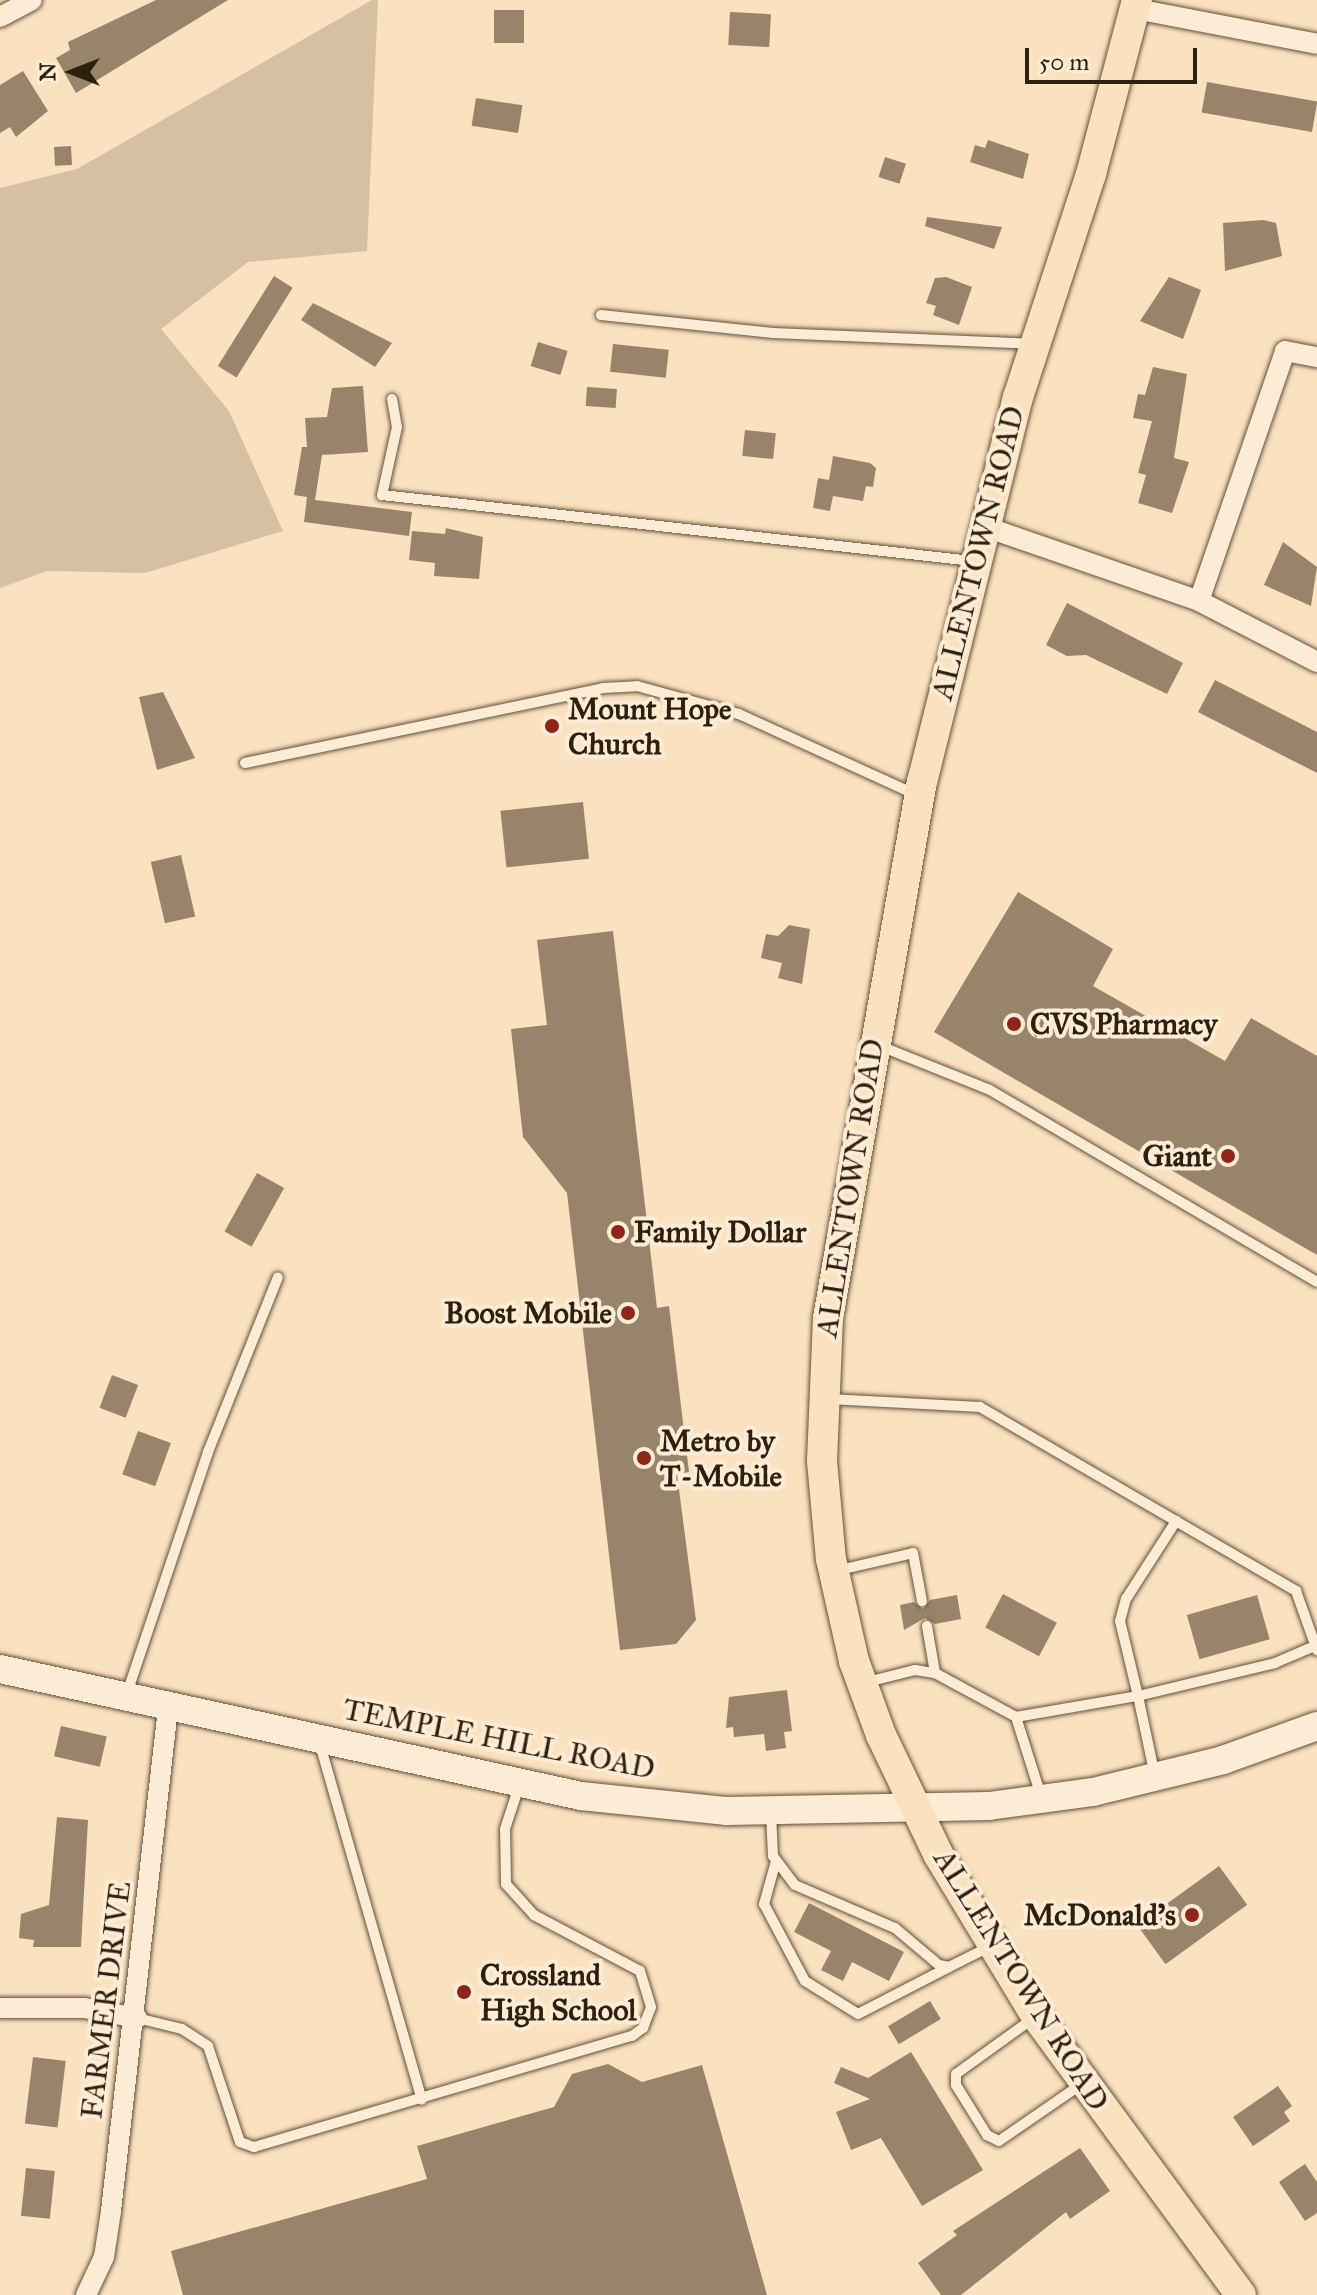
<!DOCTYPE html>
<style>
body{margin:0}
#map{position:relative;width:1317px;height:2295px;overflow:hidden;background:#fae1bf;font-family:"IM FELL Great Primer",serif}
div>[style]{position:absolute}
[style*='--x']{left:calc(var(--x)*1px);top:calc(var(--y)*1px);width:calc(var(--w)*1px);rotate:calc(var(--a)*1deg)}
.green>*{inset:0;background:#d7c0a1}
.building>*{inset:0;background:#98846a;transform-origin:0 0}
.roads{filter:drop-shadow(0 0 2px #61503a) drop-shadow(0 0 2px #61503a)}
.lane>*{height:10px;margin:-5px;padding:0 5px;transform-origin:5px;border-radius:5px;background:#fcecd5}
.street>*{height:20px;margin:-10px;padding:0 10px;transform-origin:10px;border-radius:10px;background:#fcecd5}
.secondary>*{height:28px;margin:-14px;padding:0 14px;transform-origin:14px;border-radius:14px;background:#fcecd5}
.primary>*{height:30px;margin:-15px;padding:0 15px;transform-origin:15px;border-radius:15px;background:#fae1bf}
.dots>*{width:22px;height:22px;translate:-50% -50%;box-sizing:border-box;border:4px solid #fcecd5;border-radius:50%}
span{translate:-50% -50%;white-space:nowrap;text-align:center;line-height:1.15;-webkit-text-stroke:8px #fcecd5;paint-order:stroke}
.street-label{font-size:30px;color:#2e200e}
.poi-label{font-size:30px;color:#2e200e;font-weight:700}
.left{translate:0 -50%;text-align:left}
.right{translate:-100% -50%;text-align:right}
.north{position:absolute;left:32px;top:32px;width:80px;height:80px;-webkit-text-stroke:6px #fcecd5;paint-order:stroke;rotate:270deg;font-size:22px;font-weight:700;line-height:32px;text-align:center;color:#2e200e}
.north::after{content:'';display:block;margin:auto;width:28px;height:36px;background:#2e200e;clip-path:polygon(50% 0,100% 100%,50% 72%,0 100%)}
.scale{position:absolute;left:1025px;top:48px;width:172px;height:36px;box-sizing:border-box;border:4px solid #2e200e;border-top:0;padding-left:10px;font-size:24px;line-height:28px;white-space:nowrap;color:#2e200e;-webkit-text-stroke:6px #fcecd5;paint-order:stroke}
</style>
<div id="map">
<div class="green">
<div style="clip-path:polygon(372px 0,378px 0,367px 251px,248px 262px,161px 329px,229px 411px,283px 531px,145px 573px,47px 571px,0 588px,0 188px,77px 169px)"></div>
</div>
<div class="building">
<div style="clip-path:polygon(156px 0,228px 0,76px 93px,56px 58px,70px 50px,68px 42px)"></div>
<div style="left:494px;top:10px;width:30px;height:33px"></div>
<div style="left:730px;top:12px;width:41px;height:33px;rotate:3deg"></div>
<div style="clip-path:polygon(23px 71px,48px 111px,16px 137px,10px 127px,0 133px,0 85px)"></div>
<div style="left:1207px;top:82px;width:112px;height:31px;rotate:10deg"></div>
<div style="left:476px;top:98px;width:47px;height:28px;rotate:9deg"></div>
<div style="clip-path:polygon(988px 140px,1029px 154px,1023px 179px,970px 162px,975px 145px,985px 148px)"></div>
<div style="left:71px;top:146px;width:19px;height:17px;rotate:87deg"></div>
<div style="left:885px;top:157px;width:22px;height:21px;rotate:18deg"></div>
<div style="clip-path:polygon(927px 217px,1002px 227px,994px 249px,925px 226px)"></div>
<div style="clip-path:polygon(1263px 220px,1276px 223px,1282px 256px,1225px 271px,1223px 223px)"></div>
<div style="left:274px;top:276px;width:22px;height:106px;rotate:32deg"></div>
<div style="clip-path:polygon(946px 277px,972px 287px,959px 325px,933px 315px,936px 306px,926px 303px,935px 278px)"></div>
<div style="clip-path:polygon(1169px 277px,1201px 290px,1183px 339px,1140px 321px)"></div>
<div style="clip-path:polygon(313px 303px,392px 343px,375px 367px,301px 320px)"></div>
<div style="left:538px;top:342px;width:31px;height:25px;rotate:17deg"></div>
<div style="left:613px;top:344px;width:56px;height:28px;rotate:6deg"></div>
<div style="clip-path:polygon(1153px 367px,1187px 374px,1174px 458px,1189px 462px,1172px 513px,1138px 503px,1146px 475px,1138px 473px,1152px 421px,1133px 418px,1138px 394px,1145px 395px)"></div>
<div style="clip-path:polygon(363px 386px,368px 452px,322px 455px,315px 500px,412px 512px,409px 536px,304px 522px,307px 497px,294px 495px,302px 447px,307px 447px,305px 418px,327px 417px,332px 388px)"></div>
<div style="left:587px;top:387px;width:30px;height:19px;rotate:4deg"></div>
<div style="left:745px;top:430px;width:31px;height:26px;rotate:6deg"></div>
<div style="clip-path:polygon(833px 456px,870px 463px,876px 468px,873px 487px,866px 486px,863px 501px,833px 496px,830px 511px,813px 508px,818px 478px,829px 480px)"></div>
<div style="clip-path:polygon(446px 528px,483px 537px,479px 579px,434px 576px,435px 563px,409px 560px,412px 531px,445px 534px)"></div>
<div style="clip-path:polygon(1283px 542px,1317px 567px,1311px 606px,1264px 585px)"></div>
<div style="clip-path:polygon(1067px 603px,1183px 663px,1167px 694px,1086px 655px,1067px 656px,1046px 645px)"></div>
<div style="clip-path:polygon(1215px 680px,1317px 732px,1317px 773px,1198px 712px)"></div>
<div style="clip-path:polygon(163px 692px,195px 758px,157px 770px,139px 697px)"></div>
<div style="left:583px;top:802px;width:57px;height:83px;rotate:84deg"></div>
<div style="left:181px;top:855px;width:63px;height:31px;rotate:77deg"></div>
<div style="clip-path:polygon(1018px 892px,1113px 949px,1093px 986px,1225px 1061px,1251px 1018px,1317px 1056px,1317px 1255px,934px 1032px)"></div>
<div style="clip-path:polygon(789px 925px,810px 929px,802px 984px,778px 978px,782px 963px,761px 958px,766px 934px,778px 936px)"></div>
<div style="clip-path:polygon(613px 931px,657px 1308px,669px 1306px,689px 1472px,677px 1474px,696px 1620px,676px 1644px,620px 1650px,567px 1193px,523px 1137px,511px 1029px,547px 1025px,537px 940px)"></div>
<div style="left:257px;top:1173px;width:31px;height:67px;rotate:29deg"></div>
<div style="left:112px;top:1375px;width:28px;height:35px;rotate:21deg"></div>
<div style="left:138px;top:1431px;width:35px;height:46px;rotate:20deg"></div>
<div style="left:1003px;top:1594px;width:61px;height:38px;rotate:28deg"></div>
<div style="clip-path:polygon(957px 1595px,961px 1619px,935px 1624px,925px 1618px,904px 1630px,900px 1605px,914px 1602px,923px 1609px,930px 1600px)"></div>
<div style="left:1257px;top:1595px;width:46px;height:73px;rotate:74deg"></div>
<div style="clip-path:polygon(787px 1690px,792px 1731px,784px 1732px,786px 1748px,766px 1751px,764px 1734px,734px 1737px,733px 1727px,726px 1728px,729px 1697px)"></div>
<div style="left:61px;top:1726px;width:47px;height:31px;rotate:13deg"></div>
<div style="clip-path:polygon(57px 1817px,88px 1820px,81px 1947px,33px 1947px,34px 1940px,19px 1938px,21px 1914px,49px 1905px)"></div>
<div style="left:1219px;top:1866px;width:48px;height:101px;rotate:54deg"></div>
<div style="clip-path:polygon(809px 1903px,904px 1952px,889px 1981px,852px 1962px,843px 1981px,821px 1970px,831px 1951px,794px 1932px)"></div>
<div style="left:930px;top:2001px;width:21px;height:49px;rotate:59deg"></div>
<div style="clip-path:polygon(911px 2052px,983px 2170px,922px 2206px,881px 2138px,851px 2150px,836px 2112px,870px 2099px,834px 2083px,841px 2067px,868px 2078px)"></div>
<div style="left:33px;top:2057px;width:33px;height:67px;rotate:7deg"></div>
<div style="clip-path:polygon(608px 2064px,642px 2082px,702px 2065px,767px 2295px,183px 2295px,171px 2251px,427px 2179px,417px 2146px,554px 2107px,572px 2074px)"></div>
<div style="clip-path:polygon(1278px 2086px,1292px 2106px,1284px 2112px,1290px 2121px,1253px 2146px,1233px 2117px)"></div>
<div style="clip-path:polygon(1080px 2148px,1110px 2191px,1070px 2219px,1066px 2212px,961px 2295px,941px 2295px,918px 2263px,957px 2235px,953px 2231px)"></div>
<div style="clip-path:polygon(1305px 2164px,1317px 2182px,1317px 2213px,1305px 2221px,1279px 2182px)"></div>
<div style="left:26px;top:2168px;width:29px;height:48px;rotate:6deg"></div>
</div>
<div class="roads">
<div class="lane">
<div style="--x:601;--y:315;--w:173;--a:6"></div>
<div style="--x:773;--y:333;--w:259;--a:2.4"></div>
<div style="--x:392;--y:399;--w:28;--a:80"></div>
<div style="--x:397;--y:427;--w:70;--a:102.4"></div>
<div style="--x:382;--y:495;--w:594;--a:6.38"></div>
<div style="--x:245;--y:763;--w:366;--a:-11.8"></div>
<div style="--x:603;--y:688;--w:34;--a:-3"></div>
<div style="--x:637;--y:686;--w:106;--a:15.4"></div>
<div style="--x:739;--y:714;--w:196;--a:24.5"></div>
<div style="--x:880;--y:1046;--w:118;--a:21.8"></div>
<div style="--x:990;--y:1090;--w:379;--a:30.4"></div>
<div style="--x:829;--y:1399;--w:151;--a:3"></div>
<div style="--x:980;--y:1407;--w:366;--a:30.2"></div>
<div style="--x:1296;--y:1591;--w:63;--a:70.4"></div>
<div style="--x:835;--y:1571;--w:80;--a:-13"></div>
<div style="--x:913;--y:1553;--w:49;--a:79.4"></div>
<div style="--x:927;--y:1626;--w:48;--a:80.3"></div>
<div style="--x:863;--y:1683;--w:54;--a:-14"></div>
<div style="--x:915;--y:1670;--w:20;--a:9"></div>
<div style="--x:935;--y:1673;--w:92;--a:28.5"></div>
<div style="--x:1016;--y:1717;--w:124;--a:-9.8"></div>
<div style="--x:1138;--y:1696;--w:77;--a:-103.5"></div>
<div style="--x:1120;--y:1621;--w:23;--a:-75"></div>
<div style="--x:1126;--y:1599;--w:93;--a:-57.3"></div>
<div style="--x:126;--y:1696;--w:257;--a:-71.4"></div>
<div style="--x:208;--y:1452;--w:188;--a:-68.2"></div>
<div style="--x:1016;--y:1717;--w:86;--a:72.4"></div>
<div style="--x:319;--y:1741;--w:373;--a:74"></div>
<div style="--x:1155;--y:1776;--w:82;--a:-102"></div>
<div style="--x:1138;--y:1696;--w:141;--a:-13.5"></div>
<div style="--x:1275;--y:1663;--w:46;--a:-23.2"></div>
<div style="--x:771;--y:1812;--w:44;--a:87.4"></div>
<div style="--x:773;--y:1856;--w:36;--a:53"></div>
<div style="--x:795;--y:1885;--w:109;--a:23.3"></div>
<div style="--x:895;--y:1928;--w:57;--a:40.1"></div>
<div style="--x:939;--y:1965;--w:10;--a:11"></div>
<div style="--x:949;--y:1967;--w:45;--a:-26.6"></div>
<div style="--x:776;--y:1861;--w:45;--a:105.6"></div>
<div style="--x:764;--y:1904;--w:87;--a:62"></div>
<div style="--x:805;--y:1981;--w:62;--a:31.9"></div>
<div style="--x:858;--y:2014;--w:102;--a:-27.3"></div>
<div style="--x:1035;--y:2017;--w:97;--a:144.2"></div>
<div style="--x:956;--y:2074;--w:11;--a:90"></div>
<div style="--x:956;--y:2085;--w:59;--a:58.2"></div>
<div style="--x:987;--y:2135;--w:13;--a:27"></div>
<div style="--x:999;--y:2141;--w:102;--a:-34.6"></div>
<div style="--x:137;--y:2018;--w:46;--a:13.7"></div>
<div style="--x:182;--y:2029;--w:31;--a:33"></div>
<div style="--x:208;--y:2046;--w:101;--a:71.6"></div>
<div style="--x:240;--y:2142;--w:15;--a:20"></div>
<div style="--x:254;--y:2147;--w:394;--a:-16.4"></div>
<div style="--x:632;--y:2036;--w:14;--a:-36"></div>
<div style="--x:643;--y:2028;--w:22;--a:-69"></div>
<div style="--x:651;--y:2007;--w:38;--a:-107"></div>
<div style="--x:640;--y:1971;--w:120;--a:-152.2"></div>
<div style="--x:534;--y:1915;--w:42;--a:-132.1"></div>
<div style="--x:506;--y:1884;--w:55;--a:-91"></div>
<div style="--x:505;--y:1829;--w:48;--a:-71.9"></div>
</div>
<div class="street">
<div style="--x:1136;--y:9;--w:184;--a:10.9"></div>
<div style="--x:0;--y:17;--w:36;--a:-28"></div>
<div style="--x:983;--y:526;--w:229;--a:19.1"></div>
<div style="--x:1199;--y:601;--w:133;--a:27.3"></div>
<div style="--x:1199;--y:601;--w:264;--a:-71"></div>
<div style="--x:1285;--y:351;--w:33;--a:11"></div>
<div style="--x:0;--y:2008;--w:84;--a:0"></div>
<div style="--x:84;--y:2008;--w:54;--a:10.7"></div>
<div style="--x:86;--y:2295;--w:42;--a:-64.7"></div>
<div style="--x:104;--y:2257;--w:47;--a:-81.3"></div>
<div style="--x:111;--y:2211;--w:506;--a:-83.53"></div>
</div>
<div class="secondary">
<div style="--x:0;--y:1669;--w:595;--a:12.33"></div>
<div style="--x:581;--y:1796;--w:147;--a:5.9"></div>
<div style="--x:727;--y:1811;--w:262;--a:-1.1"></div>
<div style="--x:989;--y:1806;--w:105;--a:-7.7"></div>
<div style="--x:1093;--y:1792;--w:134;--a:-13.8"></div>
<div style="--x:1223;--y:1760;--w:100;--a:-19.9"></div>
</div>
<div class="primary">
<div style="--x:1137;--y:0;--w:180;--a:104.8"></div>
<div style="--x:1091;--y:174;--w:235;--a:108.1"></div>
<div style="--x:1018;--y:397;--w:396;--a:104"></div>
<div style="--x:922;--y:781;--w:545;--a:99.93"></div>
<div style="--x:828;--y:1318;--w:143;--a:92.4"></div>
<div style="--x:822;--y:1461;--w:98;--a:84.8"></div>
<div style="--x:831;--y:1559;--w:105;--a:77.3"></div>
<div style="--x:854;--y:1661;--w:79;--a:70"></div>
<div style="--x:881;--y:1735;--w:132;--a:64.4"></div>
<div style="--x:938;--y:1854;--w:189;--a:58.8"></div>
<div style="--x:1036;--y:2016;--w:346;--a:53.7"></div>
</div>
</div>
<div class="dots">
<div style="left:552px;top:726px;background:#8f2418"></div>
<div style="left:1014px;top:1024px;background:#8f2418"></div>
<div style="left:1228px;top:1156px;background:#8f2418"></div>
<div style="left:618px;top:1232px;background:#8f2418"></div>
<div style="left:628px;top:1313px;background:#8f2418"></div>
<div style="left:644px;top:1458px;background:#8f2418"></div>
<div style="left:1192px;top:1915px;background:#8f2418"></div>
<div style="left:464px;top:1992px;background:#8f2418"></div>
</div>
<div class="street-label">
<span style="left:978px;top:553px;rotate:-76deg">ALLENTOWN ROAD</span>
<span style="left:850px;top:1188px;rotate:-81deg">ALLENTOWN ROAD</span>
<span style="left:499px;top:1739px;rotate:11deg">TEMPLE HILL ROAD</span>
<span style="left:1021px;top:1980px;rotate:58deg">ALLENTOWN ROAD</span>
<span style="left:106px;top:2000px;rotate:-83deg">FARMER DRIVE</span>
</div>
<div class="poi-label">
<span class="left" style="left:568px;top:726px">Mount Hope<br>Church</span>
<span class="left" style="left:1030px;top:1024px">CVS Pharmacy</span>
<span class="right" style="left:1212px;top:1156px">Giant</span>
<span class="left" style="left:634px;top:1232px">Family Dollar</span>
<span class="right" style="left:612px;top:1313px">Boost Mobile</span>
<span class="left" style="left:660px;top:1458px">Metro by<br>T-Mobile</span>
<span class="right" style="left:1176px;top:1915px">McDonald's</span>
<span class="left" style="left:480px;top:1992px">Crossland<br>High School</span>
</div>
<div class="north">N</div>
<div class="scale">50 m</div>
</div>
